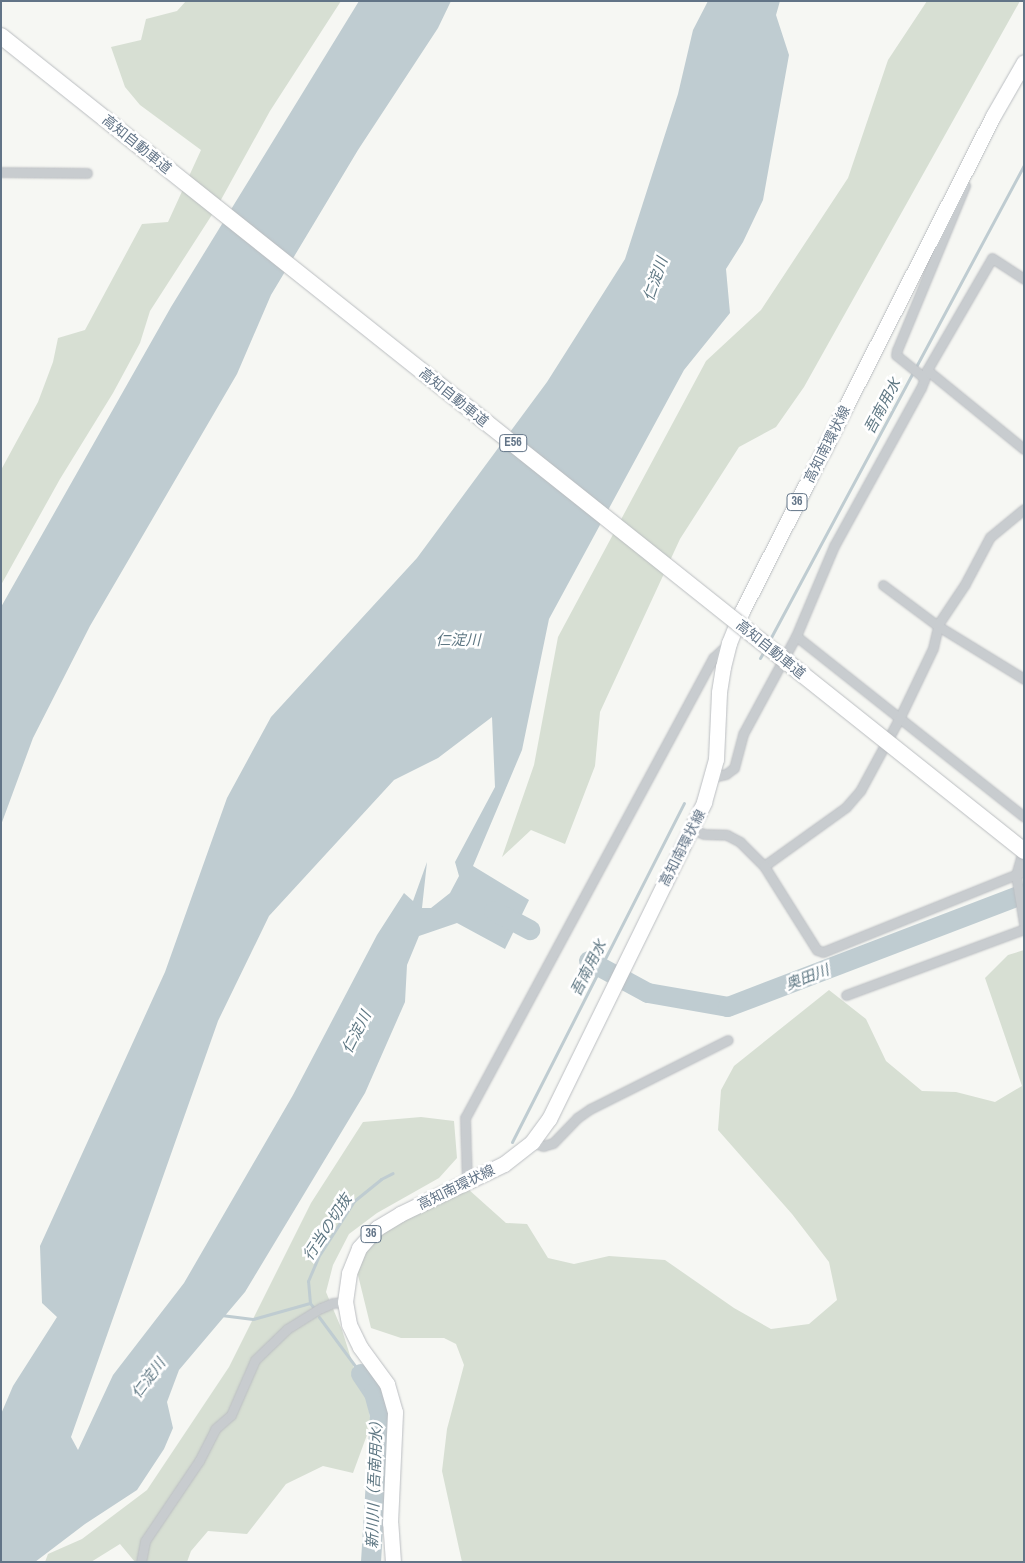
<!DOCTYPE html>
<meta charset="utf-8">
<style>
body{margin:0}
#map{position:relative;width:1025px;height:1563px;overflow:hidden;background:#f6f7f3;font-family:"Archivo Narrow","Noto Sans JP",sans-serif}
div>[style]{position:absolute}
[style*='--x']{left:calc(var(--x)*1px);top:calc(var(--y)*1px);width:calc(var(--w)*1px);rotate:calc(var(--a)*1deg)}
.green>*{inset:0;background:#d7dfd3}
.water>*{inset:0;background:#bfccd1}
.stream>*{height:3px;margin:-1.5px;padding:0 1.5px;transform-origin:1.5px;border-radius:1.5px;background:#bfccd1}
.river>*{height:20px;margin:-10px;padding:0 10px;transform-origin:10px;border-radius:10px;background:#bfccd1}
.roads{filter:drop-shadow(0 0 1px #bbbec2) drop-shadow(0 0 1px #bbbec2)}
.minor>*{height:9px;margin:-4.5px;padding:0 4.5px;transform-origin:4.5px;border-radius:4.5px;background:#c8cccf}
.primary>*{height:15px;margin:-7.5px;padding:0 7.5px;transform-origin:7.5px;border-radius:7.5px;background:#fff}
.bridges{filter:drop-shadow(0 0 1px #babdc0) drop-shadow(0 0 1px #babdc0)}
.motorway-bridge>*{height:16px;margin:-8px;padding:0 8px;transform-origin:8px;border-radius:8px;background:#fff}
span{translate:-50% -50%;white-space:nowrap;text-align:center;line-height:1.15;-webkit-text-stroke:5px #fff;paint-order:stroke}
.shield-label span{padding:1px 4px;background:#fff;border:1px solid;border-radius:4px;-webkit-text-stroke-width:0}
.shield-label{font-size:12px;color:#627487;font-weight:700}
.street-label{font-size:14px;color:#627487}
.water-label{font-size:15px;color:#5e7783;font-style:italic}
.frame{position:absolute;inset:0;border:2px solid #627487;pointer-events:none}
</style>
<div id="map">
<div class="green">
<div style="clip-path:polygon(186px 1px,341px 1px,270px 111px,217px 207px,150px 311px,140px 343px,113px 393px,60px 479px,1px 585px,1px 470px,38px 402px,53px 362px,58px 338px,85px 330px,142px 224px,168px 222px,201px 150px,140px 105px,125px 87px,111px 47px,141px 40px,146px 19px,177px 11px)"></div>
<div style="clip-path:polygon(927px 1px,1020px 1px,804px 387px,776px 427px,739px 447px,680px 539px,600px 712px,595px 766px,565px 844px,531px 830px,502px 857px,534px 765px,558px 637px,706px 361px,761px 310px,848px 178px,888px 60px)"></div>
<div style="clip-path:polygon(1024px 950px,1024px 1562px,462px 1562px,442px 1471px,447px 1429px,464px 1365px,456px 1344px,444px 1338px,401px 1338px,371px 1328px,356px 1267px,373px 1242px,407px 1216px,449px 1199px,468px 1189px,506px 1223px,527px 1224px,548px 1258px,574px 1264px,609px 1256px,665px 1260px,734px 1308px,771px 1329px,809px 1324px,837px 1300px,829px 1262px,792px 1214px,718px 1130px,721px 1090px,734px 1066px,829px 990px,866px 1019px,886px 1061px,922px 1091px,956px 1092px,995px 1102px,1022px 1086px,985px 978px,1008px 955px)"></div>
<div style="clip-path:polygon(421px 1117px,454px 1121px,457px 1158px,439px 1178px,377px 1213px,349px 1234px,333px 1265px,326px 1292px,342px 1330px,354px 1368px,366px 1393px,371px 1424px,353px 1473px,323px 1466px,286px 1484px,247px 1534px,208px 1531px,191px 1551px,187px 1562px,135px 1562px,120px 1544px,91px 1562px,45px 1562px,48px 1554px,82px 1539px,147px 1490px,229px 1367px,311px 1203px,363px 1122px)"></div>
</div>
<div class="water">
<div style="clip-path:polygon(359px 1px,451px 1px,438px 28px,358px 150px,271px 295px,237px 374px,90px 626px,33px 738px,1px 825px,1px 607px,171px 307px)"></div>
<div style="clip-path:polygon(evenodd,708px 1px,780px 1px,776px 15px,789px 55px,763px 200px,743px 242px,726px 269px,730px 313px,684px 370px,549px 619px,522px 750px,473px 866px,529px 900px,505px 949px,457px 923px,419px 936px,407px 965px,405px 1002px,365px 1093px,245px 1292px,179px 1370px,167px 1402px,173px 1428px,164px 1449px,137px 1490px,85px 1524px,35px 1562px,1px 1562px,1px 1414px,13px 1386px,57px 1317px,42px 1303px,40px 1246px,165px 972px,227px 798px,271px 717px,417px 558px,547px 382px,625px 259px,678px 94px,693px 30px,708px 1px,492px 717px,495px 787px,455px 862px,459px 876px,450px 893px,431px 908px,422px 908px,427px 862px,413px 901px,404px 893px,377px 935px,293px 1095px,184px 1283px,113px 1375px,78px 1450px,71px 1437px,218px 1021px,269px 916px,394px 780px,438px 758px,492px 717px)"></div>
</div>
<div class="stream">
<div style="--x:769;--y:641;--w:540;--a:-61.82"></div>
<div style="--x:760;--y:658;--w:8;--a:-60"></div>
<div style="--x:512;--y:1142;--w:380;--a:-63.1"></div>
<div style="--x:314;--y:1308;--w:6;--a:-129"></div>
<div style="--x:310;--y:1303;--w:22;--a:-95"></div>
<div style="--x:308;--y:1281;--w:26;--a:-67"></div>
<div style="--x:318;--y:1257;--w:67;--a:-57.3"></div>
<div style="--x:354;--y:1201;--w:35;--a:-39"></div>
<div style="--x:381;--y:1179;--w:13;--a:-27"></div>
<div style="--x:221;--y:1315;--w:32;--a:7"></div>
<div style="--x:253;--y:1319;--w:59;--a:-15.7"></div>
<div style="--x:319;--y:1317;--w:71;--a:53.6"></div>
</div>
<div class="river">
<div style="--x:494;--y:911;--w:41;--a:27.8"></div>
<div style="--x:589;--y:961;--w:67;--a:28.5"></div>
<div style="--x:648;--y:993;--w:81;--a:9.9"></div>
<div style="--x:728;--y:1007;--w:317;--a:-20.9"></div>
<div style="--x:361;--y:1374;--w:23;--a:56"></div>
<div style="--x:374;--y:1393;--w:23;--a:75"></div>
<div style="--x:380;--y:1415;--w:147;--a:93.5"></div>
</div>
<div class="roads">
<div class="minor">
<div style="--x:1;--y:172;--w:86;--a:0.7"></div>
<div style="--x:927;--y:370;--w:125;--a:39.2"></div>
<div style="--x:924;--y:380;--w:10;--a:-73"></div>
<div style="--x:927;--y:370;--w:129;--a:-59.9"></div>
<div style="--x:992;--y:258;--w:38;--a:33"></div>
<div style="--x:883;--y:585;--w:69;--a:36.7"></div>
<div style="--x:938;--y:626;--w:101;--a:31.6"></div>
<div style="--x:796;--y:636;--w:291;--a:38.4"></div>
<div style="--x:713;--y:777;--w:13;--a:-13"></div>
<div style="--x:726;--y:774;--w:10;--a:-37"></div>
<div style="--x:734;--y:768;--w:35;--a:-75"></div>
<div style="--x:743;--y:734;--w:111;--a:-61.6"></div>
<div style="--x:796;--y:636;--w:98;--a:-67.1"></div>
<div style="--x:834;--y:546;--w:180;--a:-61.2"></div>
<div style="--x:921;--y:388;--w:9;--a:-69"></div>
<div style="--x:924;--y:380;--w:4;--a:-117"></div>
<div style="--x:922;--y:376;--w:33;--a:-141"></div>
<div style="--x:896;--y:355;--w:5;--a:-79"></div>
<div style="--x:897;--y:350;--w:178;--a:-67.5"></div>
<div style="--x:691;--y:829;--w:14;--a:21"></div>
<div style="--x:704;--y:834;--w:23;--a:2"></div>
<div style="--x:727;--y:835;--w:15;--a:28"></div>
<div style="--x:740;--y:842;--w:34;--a:45"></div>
<div style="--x:764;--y:866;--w:101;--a:-35.7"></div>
<div style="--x:846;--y:807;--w:21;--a:-49"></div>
<div style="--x:860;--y:791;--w:84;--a:-61.6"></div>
<div style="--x:900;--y:717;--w:76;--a:-64.4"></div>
<div style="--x:933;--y:648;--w:26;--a:-77"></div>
<div style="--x:939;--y:623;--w:47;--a:-56.3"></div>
<div style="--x:965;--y:584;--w:53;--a:-62"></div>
<div style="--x:990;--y:537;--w:44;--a:-39.5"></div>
<div style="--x:1024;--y:847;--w:29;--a:106"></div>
<div style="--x:1016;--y:875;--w:50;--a:80.7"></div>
<div style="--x:764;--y:866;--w:99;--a:57.8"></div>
<div style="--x:817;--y:950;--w:6;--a:18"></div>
<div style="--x:823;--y:952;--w:217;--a:-21.9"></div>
<div style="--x:846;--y:995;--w:190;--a:-20.3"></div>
<div style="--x:532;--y:1142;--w:12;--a:20"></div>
<div style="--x:543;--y:1146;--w:10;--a:-17"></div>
<div style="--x:553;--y:1143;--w:35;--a:-46"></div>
<div style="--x:577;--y:1118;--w:16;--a:-35"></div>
<div style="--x:590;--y:1109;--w:154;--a:-26.6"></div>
<div style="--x:467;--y:1182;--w:64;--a:-91.8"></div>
<div style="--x:465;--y:1118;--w:523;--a:-61.67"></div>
<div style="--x:713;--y:658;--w:19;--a:-43"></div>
<div style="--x:141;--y:1562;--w:21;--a:-79"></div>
<div style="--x:145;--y:1541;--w:97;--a:-56"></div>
<div style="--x:199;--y:1461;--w:36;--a:-63"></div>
<div style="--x:215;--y:1429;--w:21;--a:-41"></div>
<div style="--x:231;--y:1415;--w:60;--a:-66.4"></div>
<div style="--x:255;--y:1360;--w:45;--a:-44.1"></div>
<div style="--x:287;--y:1329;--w:40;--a:-32"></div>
<div style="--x:321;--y:1308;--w:13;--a:-23"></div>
<div style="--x:333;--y:1303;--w:12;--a:-5"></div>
</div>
<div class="primary">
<div style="--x:393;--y:1562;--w:39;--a:-94"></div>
<div style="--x:390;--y:1523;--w:111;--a:-87.4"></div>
<div style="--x:395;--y:1412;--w:29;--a:-106"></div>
<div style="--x:387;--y:1384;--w:46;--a:-126.1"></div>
<div style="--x:360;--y:1347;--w:25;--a:-116"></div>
<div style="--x:349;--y:1324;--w:22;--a:-100"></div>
<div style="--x:345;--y:1302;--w:29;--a:-82"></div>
<div style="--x:349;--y:1273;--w:27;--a:-68"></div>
<div style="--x:359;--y:1248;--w:27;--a:-48"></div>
<div style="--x:377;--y:1228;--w:27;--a:-31"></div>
<div style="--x:400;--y:1214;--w:115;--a:-25.7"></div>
<div style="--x:504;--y:1164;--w:36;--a:-38"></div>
<div style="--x:532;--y:1142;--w:29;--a:-54"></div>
<div style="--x:549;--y:1119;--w:353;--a:-63.9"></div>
<div style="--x:704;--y:802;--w:45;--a:-74.4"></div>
<div style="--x:716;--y:759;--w:67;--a:-87.4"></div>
<div style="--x:719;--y:692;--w:25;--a:-81"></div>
<div style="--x:723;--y:667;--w:25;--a:-76"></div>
<div style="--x:729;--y:643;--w:35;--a:-68"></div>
<div style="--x:742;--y:611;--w:555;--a:-63.11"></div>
<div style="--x:993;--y:116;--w:62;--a:-60.1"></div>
</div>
</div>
<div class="bridges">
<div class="motorway-bridge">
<div style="--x:1;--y:36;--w:1308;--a:38.54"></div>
</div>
</div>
<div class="shield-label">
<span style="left:513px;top:443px">E56</span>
<span style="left:797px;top:502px">36</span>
<span style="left:371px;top:1234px">36</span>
</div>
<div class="street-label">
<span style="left:137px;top:144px;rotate:39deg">高知自動車道</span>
<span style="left:454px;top:397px;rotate:39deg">高知自動車道</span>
<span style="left:827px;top:444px;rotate:-63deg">高知南環状線</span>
<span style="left:771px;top:649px;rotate:39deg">高知自動車道</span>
<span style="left:682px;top:848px;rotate:-63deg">高知南環状線</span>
<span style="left:456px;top:1187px;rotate:-26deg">高知南環状線</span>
</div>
<div class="water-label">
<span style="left:655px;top:279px;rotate:-71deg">仁淀川</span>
<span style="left:882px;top:406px;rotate:-62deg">吾南用水</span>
<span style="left:458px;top:640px">仁淀川</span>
<span style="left:588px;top:968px;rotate:-63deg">吾南用水</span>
<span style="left:807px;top:977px;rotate:-21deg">奥田川</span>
<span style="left:356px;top:1032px;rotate:-63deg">仁淀川</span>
<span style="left:327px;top:1227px;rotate:-57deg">行当の切抜</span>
<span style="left:148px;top:1378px;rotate:-53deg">仁淀川</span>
<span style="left:374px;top:1481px;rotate:-88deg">新川川（吾南用水）</span>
</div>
<div class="frame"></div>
</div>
